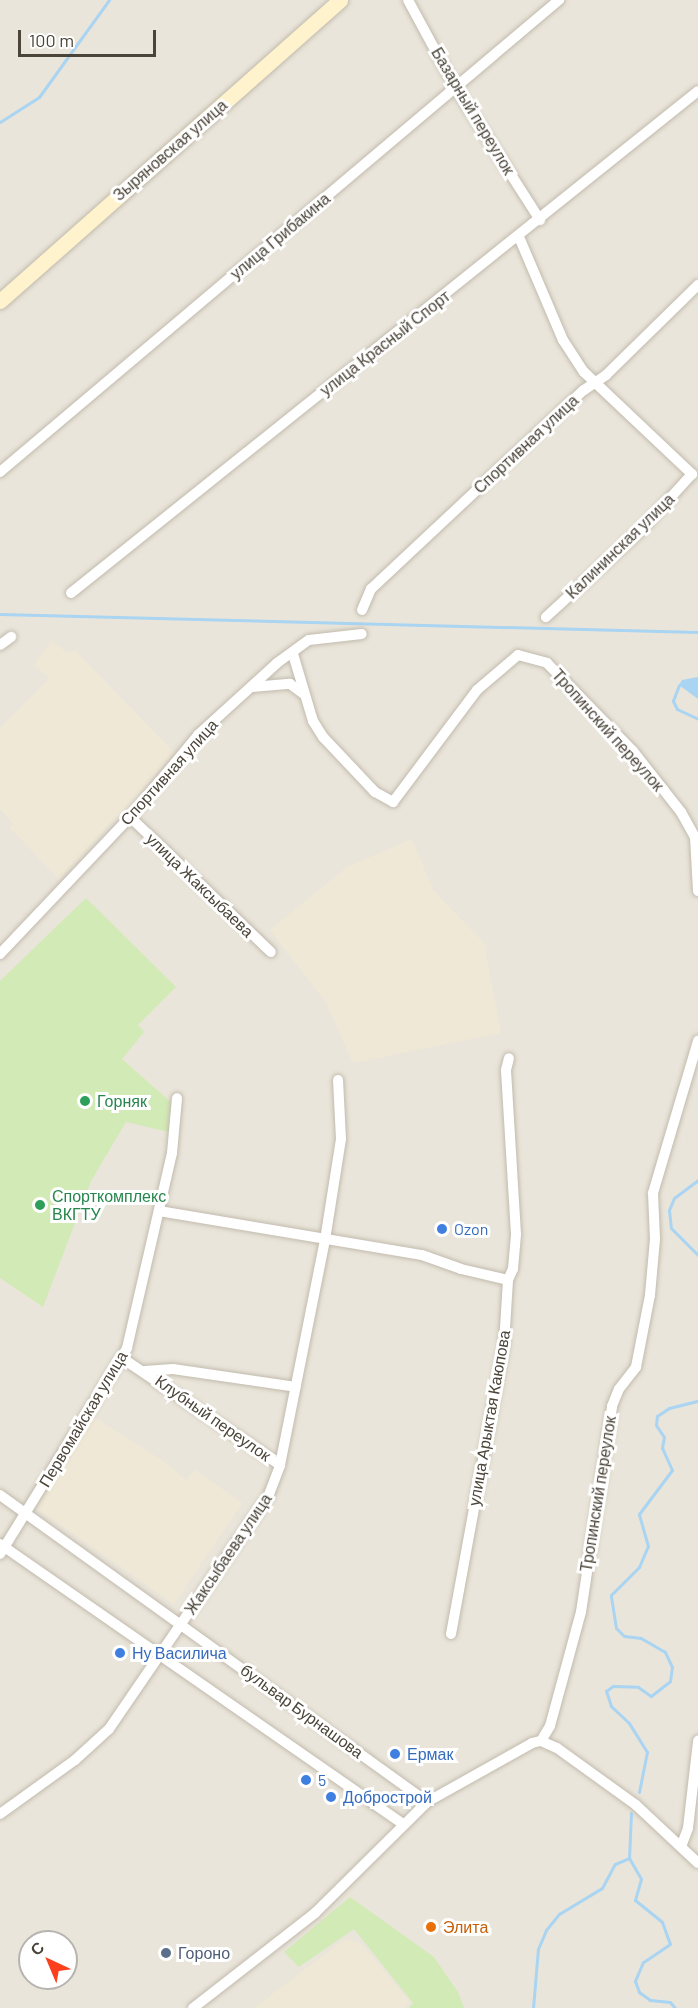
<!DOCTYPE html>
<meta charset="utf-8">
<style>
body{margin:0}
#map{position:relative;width:698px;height:2008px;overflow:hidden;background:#f6f3ec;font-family:Barlow,sans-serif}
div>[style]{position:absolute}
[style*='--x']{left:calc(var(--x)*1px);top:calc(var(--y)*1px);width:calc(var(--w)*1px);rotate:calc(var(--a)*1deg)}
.residential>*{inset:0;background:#eae5da}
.education>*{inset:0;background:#efe8d6}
.green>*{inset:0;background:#d2eab5}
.water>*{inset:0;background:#a9d4f2}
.stream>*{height:3px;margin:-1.5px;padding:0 1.5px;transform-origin:1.5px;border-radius:1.5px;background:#a9d4f2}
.roads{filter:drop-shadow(0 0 2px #c2bbae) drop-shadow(0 0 2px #c2bbae)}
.street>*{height:10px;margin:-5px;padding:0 5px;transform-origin:5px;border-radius:5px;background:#fff}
.secondary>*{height:15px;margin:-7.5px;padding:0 7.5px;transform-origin:7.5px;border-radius:7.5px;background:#fff3cd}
.dots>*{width:16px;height:16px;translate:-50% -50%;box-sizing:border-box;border:3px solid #fff;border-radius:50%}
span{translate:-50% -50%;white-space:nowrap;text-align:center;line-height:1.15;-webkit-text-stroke:6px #fff;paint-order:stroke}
.street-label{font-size:16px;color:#4b4439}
.leisure-label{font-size:16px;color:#27864d}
.left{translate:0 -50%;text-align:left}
.shop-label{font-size:16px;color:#366cbe}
.food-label{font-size:16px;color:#c56008}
.service-label{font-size:16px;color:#4e5e75}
.north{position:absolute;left:18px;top:1930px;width:60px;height:60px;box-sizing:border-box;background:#fff;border:2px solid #b7b4b0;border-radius:50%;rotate:316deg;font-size:16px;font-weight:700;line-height:24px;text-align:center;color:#4b4439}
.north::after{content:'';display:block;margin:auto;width:21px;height:27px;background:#fc3f1d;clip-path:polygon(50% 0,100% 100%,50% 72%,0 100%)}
.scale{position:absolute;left:18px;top:30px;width:138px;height:27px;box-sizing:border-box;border:3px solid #4b4439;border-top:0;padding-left:8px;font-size:18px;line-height:21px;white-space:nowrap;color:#4b4439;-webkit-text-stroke:4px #fff;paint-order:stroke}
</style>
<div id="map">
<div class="residential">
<div style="clip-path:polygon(evenodd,0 0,698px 0,698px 2008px,0 2008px,0 0,30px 1942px,66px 1942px,66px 1978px,30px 1978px,30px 1942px)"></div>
</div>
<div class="education">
<div style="clip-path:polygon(52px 641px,66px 652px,75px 651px,175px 753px,59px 879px,10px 828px,13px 823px,0 809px,0 728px,50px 678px,34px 665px)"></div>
<div style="clip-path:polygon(412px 839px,433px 890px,484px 943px,501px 1033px,353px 1063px,326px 1002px,270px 930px,347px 867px)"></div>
<div style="clip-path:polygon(95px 1418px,165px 1462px,186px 1480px,195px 1470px,242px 1503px,174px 1604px,36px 1508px)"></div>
<div style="clip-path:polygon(345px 1939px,361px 1943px,410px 2002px,404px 2008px,254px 2008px)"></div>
</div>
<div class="green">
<div style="clip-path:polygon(86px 898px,176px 987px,138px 1025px,144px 1032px,122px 1059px,173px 1104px,169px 1132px,126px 1122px,91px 1181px,43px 1307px,0 1278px,0 981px)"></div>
<div style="clip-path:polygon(350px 1897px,434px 1957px,458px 1992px,464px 2008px,409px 2008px,413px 2003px,354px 1929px,299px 1967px,284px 1952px)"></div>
</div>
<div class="water">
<div style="clip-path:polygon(698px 677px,698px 699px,679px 685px,682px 680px)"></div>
</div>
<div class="stream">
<div style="--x:0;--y:122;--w:46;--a:-32.7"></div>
<div style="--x:39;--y:97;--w:120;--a:-54.2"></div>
<div style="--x:0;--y:614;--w:698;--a:1.48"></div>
<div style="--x:679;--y:685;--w:17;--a:111"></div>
<div style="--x:673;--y:701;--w:9;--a:63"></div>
<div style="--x:677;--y:709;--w:23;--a:25"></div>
<div style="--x:698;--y:1180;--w:30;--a:143"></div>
<div style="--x:674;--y:1198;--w:13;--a:113"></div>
<div style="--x:669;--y:1210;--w:18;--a:84"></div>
<div style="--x:671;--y:1228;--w:38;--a:45"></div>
<div style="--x:639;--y:1792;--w:41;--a:-78.7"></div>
<div style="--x:647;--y:1752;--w:34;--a:-122"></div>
<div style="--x:629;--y:1723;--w:25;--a:-137"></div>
<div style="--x:611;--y:1706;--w:16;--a:-108"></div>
<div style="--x:606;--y:1691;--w:9;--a:-36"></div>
<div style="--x:613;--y:1686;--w:25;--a:2"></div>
<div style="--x:638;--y:1687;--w:16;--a:35"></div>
<div style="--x:651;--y:1696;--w:24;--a:-38"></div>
<div style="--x:670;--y:1681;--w:14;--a:-82"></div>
<div style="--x:672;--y:1667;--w:17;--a:-115"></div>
<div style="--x:665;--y:1652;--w:28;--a:-150"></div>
<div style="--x:641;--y:1638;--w:17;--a:-173"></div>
<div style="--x:624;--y:1636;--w:11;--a:-135"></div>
<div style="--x:616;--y:1628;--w:33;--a:-99"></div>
<div style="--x:611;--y:1595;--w:40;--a:-45"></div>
<div style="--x:639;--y:1567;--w:23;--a:-67"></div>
<div style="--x:648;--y:1546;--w:33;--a:-106"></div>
<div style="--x:639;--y:1514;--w:55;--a:-53.1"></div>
<div style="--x:672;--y:1470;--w:24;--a:-114"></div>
<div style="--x:662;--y:1448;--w:11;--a:-80"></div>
<div style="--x:664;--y:1437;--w:14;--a:-124"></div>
<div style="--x:656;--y:1425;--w:9;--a:-84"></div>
<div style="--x:657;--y:1416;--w:14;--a:-34"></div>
<div style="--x:669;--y:1408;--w:30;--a:-14"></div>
<div style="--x:631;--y:1813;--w:45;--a:92.5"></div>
<div style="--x:629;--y:1858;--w:24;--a:60"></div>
<div style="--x:641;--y:1879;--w:22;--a:106"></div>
<div style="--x:635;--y:1900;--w:35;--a:39"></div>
<div style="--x:662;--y:1922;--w:23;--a:70"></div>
<div style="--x:670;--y:1944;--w:32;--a:146"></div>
<div style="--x:643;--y:1962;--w:21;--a:113"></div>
<div style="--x:635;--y:1981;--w:12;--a:70"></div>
<div style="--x:639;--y:1992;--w:14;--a:36"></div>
<div style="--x:650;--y:2000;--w:20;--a:6"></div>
<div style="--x:670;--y:2002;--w:8;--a:50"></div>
<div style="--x:533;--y:2008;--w:59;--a:-85.2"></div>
<div style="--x:538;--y:1949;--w:21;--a:-67"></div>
<div style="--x:546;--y:1930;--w:21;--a:-51"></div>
<div style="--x:559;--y:1914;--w:50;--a:-31.2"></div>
<div style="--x:602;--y:1888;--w:27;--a:-62"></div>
<div style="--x:615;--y:1864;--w:15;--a:-23"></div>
</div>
<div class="roads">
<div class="street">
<div style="--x:408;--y:0;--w:99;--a:61.6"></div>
<div style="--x:455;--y:87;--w:158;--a:57.4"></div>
<div style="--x:519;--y:237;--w:112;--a:66.9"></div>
<div style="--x:563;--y:340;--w:38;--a:57"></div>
<div style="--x:584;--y:372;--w:149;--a:43.4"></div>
<div style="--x:692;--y:474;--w:76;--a:132.3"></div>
<div style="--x:641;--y:530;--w:129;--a:137.5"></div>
<div style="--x:0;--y:472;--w:732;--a:-40.18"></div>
<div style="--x:71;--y:593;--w:803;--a:-38.68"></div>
<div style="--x:362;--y:610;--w:23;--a:-67"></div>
<div style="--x:371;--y:589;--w:291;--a:-43.1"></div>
<div style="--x:584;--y:390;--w:27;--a:-34"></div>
<div style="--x:606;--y:375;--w:129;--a:-44.4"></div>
<div style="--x:0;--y:645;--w:14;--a:-36"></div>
<div style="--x:293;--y:654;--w:70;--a:73.4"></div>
<div style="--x:313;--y:721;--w:19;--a:58"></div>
<div style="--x:323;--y:737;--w:76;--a:46.6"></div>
<div style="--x:375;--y:792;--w:21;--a:29"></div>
<div style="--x:393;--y:802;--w:140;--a:-53.1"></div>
<div style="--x:477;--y:690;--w:54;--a:-40.5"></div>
<div style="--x:518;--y:655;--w:30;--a:15"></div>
<div style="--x:547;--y:663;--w:123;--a:45.7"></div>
<div style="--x:633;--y:751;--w:78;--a:51.8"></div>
<div style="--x:681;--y:812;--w:29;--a:61"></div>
<div style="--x:695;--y:837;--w:54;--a:86.8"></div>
<div style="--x:252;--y:687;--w:38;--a:-5"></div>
<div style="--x:290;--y:684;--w:17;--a:36"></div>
<div style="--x:130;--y:817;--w:195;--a:43.8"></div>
<div style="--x:0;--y:954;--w:189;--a:-46.5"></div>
<div style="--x:130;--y:817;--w:107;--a:-50.3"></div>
<div style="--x:198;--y:735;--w:107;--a:-42.3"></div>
<div style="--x:277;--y:663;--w:39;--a:-36"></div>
<div style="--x:309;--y:640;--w:53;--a:-6.5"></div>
<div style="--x:159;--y:1211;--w:267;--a:9.5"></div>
<div style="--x:422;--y:1255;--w:41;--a:19.7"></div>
<div style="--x:461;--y:1269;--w:48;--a:13.2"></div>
<div style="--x:122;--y:1358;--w:191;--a:34.1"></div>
<div style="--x:145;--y:1371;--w:28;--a:-4"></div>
<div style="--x:173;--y:1369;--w:124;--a:8.3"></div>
<div style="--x:0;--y:1495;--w:526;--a:35.71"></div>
<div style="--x:0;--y:1544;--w:491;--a:34.8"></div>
<div style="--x:0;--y:1554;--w:242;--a:-58.3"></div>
<div style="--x:127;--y:1348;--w:200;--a:-77"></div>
<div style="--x:172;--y:1153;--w:55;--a:-84.8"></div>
<div style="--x:451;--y:1634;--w:295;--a:-79.6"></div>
<div style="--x:504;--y:1344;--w:64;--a:-86.4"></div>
<div style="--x:508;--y:1280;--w:12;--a:-66"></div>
<div style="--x:513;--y:1269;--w:35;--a:-85"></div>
<div style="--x:516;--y:1234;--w:164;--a:-93.5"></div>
<div style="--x:506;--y:1070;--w:12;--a:-76"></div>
<div style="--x:541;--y:1741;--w:17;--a:-59"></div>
<div style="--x:550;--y:1726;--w:118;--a:-74.8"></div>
<div style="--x:581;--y:1612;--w:208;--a:-81.4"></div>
<div style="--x:612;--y:1406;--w:18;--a:-68"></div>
<div style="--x:619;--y:1389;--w:28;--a:-52"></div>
<div style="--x:636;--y:1367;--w:73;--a:-79"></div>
<div style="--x:650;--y:1295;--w:56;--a:-84.9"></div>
<div style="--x:655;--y:1239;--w:46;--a:-92.5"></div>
<div style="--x:653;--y:1193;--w:159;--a:-73.5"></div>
<div style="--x:0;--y:1814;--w:92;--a:-35.8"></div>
<div style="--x:75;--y:1760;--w:46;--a:-42.4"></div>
<div style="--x:109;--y:1729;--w:281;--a:-55.6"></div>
<div style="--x:268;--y:1497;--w:34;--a:-69"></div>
<div style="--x:280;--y:1465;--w:229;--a:-78.7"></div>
<div style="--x:325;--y:1240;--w:102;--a:-81"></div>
<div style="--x:341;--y:1139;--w:59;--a:-92.9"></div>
<div style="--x:682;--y:1844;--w:17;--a:-69"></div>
<div style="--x:688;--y:1828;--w:88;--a:-83.4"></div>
<div style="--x:193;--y:2008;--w:155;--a:-37.9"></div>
<div style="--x:315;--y:1913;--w:158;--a:-44.7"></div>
<div style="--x:427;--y:1802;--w:120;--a:-29.3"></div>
<div style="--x:532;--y:1743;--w:9;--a:-13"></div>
<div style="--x:541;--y:1741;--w:17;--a:24"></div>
<div style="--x:557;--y:1748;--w:97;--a:35.8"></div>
<div style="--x:636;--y:1805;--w:85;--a:43.1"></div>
</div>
<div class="secondary">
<div style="--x:0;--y:301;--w:454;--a:-41.5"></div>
</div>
</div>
<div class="dots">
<div style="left:85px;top:1101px;background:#2e9e5b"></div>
<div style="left:40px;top:1205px;background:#2e9e5b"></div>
<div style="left:442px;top:1229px;background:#3f7fe0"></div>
<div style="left:120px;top:1653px;background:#3f7fe0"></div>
<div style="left:395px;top:1754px;background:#3f7fe0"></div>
<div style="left:306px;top:1780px;background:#3f7fe0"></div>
<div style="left:331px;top:1797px;background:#3f7fe0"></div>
<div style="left:431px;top:1927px;background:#e8710a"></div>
<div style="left:166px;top:1953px;background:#5c6f8a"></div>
</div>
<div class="street-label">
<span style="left:473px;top:111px;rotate:59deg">Базарный переулок</span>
<span style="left:170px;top:150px;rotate:-41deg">Зыряновская улица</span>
<span style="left:280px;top:236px;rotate:-40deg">улица Грибакина</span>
<span style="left:385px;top:343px;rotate:-38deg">улица Красный Спорт</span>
<span style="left:526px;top:444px;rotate:-43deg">Спортивная улица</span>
<span style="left:620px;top:546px;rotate:-44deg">Калининская улица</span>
<span style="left:608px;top:730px;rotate:48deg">Тропинский переулок</span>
<span style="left:169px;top:772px;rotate:-48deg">Спортивная улица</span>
<span style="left:200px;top:885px;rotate:44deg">улица Жаксыбаева</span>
<span style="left:213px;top:1418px;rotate:35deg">Клубный переулок</span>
<span style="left:489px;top:1418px;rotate:-80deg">улица Арыктая Каюпова</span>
<span style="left:83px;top:1419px;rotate:-59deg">Первомайская улица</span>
<span style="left:598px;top:1494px;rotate:-81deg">Тропинский переулок</span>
<span style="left:228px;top:1554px;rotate:-56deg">Жаксыбаева улица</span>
<span style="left:302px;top:1711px;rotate:36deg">бульвар Бурнашова</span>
</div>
<div class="leisure-label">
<span class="left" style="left:97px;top:1101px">Горняк</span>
<span class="left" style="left:52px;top:1205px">Спорткомплекс<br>ВКГТУ</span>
</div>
<div class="shop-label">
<span class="left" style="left:454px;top:1229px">Ozon</span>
<span class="left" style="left:132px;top:1653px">Ну Василича</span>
<span class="left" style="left:407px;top:1754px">Ермак</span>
<span class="left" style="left:318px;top:1780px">5</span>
<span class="left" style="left:343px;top:1797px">Добрострой</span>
</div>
<div class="food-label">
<span class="left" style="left:443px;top:1927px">Элита</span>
</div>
<div class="service-label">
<span class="left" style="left:178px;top:1953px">Гороно</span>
</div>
<div class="north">С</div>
<div class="scale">100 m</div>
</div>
